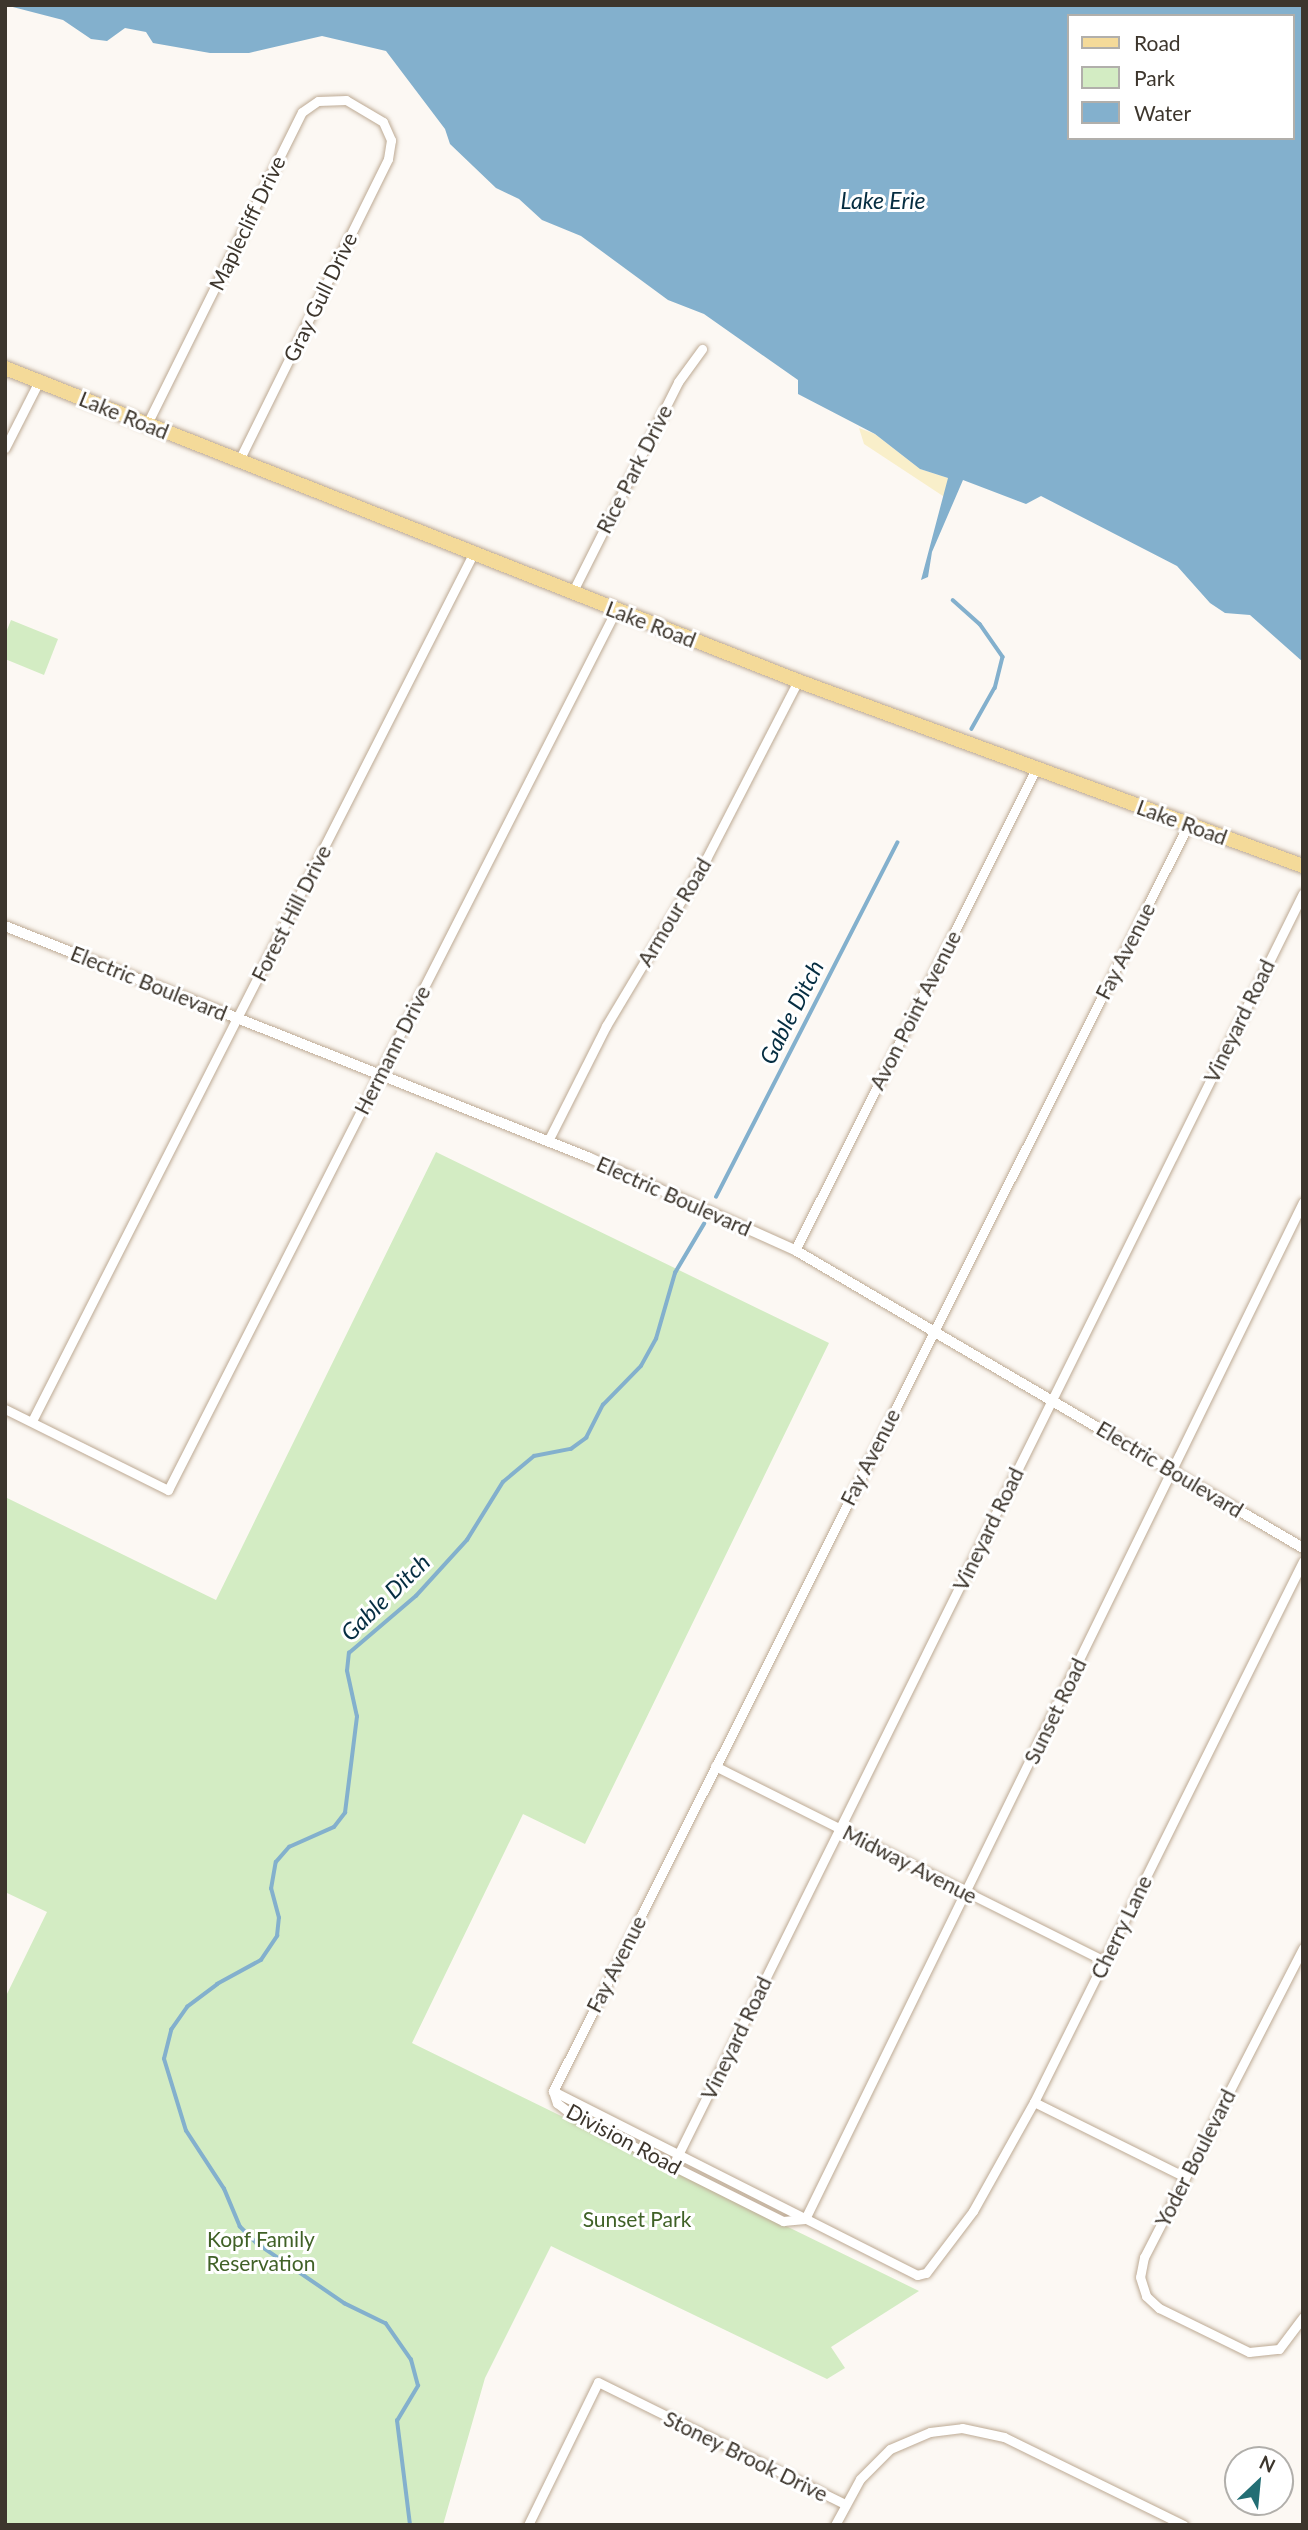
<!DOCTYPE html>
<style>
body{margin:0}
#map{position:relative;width:1308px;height:2530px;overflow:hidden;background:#fcf8f3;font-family:Lato,sans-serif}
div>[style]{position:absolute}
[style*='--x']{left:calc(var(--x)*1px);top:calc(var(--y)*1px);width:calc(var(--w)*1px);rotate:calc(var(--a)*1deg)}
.green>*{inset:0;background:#d3ecc3}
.sand>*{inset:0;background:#f9efca}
.water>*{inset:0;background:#83b0cd}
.stream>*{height:3.5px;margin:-1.75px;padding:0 1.75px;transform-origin:1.75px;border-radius:1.75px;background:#83b0cd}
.roads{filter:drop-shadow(0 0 2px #bdaa94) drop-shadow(0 0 2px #bdaa94)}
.minor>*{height:9px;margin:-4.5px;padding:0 4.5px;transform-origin:4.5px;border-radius:4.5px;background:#fff}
.tertiary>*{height:10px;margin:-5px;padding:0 5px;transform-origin:5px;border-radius:5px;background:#fff}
.primary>*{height:14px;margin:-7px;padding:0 7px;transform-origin:7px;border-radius:7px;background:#f4da99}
span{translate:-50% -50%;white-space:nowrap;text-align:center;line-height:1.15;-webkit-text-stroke:6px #fff;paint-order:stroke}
.street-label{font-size:21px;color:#3d362d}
.park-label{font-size:21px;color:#406127}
.water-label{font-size:23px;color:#052d41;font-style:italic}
.frame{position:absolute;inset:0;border:7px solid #3d362d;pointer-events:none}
.legend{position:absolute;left:1067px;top:14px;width:228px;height:126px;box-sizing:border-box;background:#fff;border:2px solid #b1afab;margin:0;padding:9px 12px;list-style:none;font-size:21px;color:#3d362d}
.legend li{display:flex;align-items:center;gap:14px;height:35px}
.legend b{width:35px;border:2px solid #b1afab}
.north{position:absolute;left:1224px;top:2446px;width:70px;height:70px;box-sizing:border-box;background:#fff;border:2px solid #b1afab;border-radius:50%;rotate:26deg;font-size:19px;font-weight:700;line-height:28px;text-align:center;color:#3d362d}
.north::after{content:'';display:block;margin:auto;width:24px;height:32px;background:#236e74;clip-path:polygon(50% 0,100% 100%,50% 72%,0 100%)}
</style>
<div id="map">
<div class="green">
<div style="clip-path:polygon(11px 620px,58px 639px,44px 675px,5px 659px,5px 635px)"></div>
<div style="clip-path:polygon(436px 1152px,829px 1343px,585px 1844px,523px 1814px,412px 2043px,919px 2291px,831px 2347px,845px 2368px,827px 2379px,551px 2246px,485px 2378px,443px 2525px,5px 2525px,5px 1998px,47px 1912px,5px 1892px,5px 1497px,216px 1600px)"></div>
</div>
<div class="sand">
<div style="clip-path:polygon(859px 428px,875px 434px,920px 469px,948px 478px,946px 498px,864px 444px)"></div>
</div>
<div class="water">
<div style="clip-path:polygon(evenodd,5px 5px,1303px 5px,1303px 662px,1250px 615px,1225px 613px,1210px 603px,1177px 566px,1041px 496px,1026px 504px,963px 480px,932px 552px,928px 577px,921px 580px,948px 478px,920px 469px,875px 434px,798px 394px,798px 380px,704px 314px,668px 300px,581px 236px,542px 220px,519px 199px,496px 188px,450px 144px,445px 129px,386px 51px,322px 36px,249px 53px,210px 53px,153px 43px,146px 32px,125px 28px,107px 41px,91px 39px,63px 20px,5px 5px,1068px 16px,1292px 16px,1292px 138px,1068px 138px,1068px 16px)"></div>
</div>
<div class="stream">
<div style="--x:953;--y:600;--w:36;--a:42"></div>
<div style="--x:980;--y:624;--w:40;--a:55.1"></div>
<div style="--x:1003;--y:657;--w:32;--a:104"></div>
<div style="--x:995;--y:688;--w:47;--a:119.3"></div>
<div style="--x:716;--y:1197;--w:398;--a:-62.9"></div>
<div style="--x:410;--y:2525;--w:105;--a:-97.1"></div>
<div style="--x:397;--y:2421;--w:41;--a:-59"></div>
<div style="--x:418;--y:2386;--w:27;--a:-105"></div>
<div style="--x:411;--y:2360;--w:44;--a:-124.8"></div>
<div style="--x:386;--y:2324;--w:46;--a:-154"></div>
<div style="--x:345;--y:2304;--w:107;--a:-145.7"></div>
<div style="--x:257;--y:2244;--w:24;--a:-135"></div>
<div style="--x:240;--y:2227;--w:41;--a:-112.8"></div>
<div style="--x:224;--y:2189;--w:69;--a:-123.2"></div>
<div style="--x:186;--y:2131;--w:75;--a:-107"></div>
<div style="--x:164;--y:2059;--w:30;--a:-76"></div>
<div style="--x:171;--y:2030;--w:28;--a:-55"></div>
<div style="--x:187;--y:2007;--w:38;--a:-37"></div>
<div style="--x:217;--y:1984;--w:50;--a:-28.6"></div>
<div style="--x:261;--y:1960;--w:29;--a:-56"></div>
<div style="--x:277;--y:1936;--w:18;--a:-84"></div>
<div style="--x:279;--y:1918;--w:30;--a:-105"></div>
<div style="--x:271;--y:1889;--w:27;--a:-80"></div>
<div style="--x:276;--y:1862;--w:20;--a:-49"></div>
<div style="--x:289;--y:1847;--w:49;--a:-24"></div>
<div style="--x:334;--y:1827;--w:18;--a:-52"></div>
<div style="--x:345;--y:1813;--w:97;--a:-82.9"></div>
<div style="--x:357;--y:1717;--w:47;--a:-102.3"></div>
<div style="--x:347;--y:1671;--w:18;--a:-84"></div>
<div style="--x:349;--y:1653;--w:88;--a:-40.4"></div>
<div style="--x:416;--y:1596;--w:76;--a:-47.7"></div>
<div style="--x:467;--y:1540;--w:68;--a:-58.2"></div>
<div style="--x:503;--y:1482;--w:40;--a:-40"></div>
<div style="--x:534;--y:1456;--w:38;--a:-11"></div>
<div style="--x:571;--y:1449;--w:19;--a:-36"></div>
<div style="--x:586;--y:1438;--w:37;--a:-63"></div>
<div style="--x:603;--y:1405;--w:54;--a:-45.7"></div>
<div style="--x:641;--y:1366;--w:31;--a:-61"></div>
<div style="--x:656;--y:1339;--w:69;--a:-73.9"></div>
<div style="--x:675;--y:1273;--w:57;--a:-59.4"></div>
</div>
<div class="roads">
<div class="minor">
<div style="--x:147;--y:424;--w:348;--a:-63.6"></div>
<div style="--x:302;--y:112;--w:19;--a:-35"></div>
<div style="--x:318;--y:101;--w:28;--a:-2"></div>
<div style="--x:346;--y:100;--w:43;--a:30.7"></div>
<div style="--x:383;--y:122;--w:20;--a:66"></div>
<div style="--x:391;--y:140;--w:19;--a:99"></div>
<div style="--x:388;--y:159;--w:337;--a:116.3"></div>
<div style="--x:5;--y:448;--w:75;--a:-63.1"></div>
<div style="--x:572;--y:593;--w:236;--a:-63.3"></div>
<div style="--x:678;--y:382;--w:41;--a:-54"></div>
<div style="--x:548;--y:1141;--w:129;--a:-63.2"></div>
<div style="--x:606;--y:1026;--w:195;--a:-59.1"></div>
<div style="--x:706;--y:859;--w:200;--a:-62.7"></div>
<div style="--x:795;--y:1250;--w:538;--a:-63.39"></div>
<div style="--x:5;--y:1409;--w:182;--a:26.4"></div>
<div style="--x:168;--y:1490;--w:987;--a:-63.02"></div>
<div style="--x:32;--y:1421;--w:973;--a:-63.04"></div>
<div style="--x:715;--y:1766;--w:435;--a:26.6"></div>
<div style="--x:1303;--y:1948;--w:348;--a:117.2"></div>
<div style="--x:1144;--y:2257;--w:20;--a:101"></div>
<div style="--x:1140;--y:2277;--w:20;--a:72"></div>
<div style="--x:1146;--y:2296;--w:18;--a:43"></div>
<div style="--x:1159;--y:2308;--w:100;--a:26.1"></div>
<div style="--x:1249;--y:2352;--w:30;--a:-6"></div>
<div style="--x:1279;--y:2349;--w:40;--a:-53"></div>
<div style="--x:553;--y:2091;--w:1416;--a:-63.36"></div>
<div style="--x:553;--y:2091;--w:408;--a:26.8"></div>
<div style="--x:917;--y:2275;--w:9;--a:-13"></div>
<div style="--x:926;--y:2273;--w:78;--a:-52.8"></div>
<div style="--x:973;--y:2211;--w:125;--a:-60.8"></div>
<div style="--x:1034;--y:2102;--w:604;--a:-63.56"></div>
<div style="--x:553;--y:2091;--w:13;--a:72"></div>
<div style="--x:557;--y:2103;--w:23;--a:38"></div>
<div style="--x:575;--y:2117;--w:233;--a:26.6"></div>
<div style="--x:783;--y:2221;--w:22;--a:-5"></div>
<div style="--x:1034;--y:2102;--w:169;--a:26.4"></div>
<div style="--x:673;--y:2165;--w:1419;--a:-63.65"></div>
<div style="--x:805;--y:2219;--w:1132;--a:-63.91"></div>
<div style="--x:528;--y:2525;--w:159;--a:-63.9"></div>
<div style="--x:598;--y:2382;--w:275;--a:26.3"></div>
<div style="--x:835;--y:2525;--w:52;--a:-61.5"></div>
<div style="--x:860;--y:2479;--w:42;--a:-45"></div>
<div style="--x:890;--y:2449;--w:43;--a:-23"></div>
<div style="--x:930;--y:2432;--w:32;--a:-7"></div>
<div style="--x:962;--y:2428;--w:43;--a:12.1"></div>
<div style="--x:1004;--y:2437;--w:200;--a:26.1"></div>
</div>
<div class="tertiary">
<div style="--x:5;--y:926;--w:629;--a:21.63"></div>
<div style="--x:590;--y:1158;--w:225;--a:24.2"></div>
<div style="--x:795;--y:1250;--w:589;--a:30.4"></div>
</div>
<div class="primary">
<div style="--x:5;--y:368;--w:853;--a:21.54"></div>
<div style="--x:798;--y:681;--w:538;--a:20.12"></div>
</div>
</div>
<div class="street-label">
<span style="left:247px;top:223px;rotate:-64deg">Maplecliff Drive</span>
<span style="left:320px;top:297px;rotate:-64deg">Gray Gull Drive</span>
<span style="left:124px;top:415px;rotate:22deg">Lake Road</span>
<span style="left:634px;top:469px;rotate:-63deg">Rice Park Drive</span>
<span style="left:651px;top:624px;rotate:21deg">Lake Road</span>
<span style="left:1182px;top:822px;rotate:20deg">Lake Road</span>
<span style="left:674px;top:912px;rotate:-59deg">Armour Road</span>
<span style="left:291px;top:913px;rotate:-63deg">Forest Hill Drive</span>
<span style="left:1125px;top:951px;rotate:-63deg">Fay Avenue</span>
<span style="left:149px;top:983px;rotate:22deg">Electric Boulevard</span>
<span style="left:915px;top:1010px;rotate:-63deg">Avon Point Avenue</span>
<span style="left:1239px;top:1021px;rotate:-64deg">Vineyard Road</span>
<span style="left:392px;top:1050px;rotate:-63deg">Hermann Drive</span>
<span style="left:674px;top:1196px;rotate:24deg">Electric Boulevard</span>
<span style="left:870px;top:1457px;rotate:-63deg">Fay Avenue</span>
<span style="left:1170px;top:1469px;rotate:31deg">Electric Boulevard</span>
<span style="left:988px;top:1529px;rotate:-64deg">Vineyard Road</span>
<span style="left:1055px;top:1711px;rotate:-64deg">Sunset Road</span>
<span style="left:910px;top:1864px;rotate:27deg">Midway Avenue</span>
<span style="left:1121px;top:1927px;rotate:-64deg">Cherry Lane</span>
<span style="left:616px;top:1964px;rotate:-63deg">Fay Avenue</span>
<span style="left:736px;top:2038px;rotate:-64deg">Vineyard Road</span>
<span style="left:624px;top:2139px;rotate:28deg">Division Road</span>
<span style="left:1195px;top:2158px;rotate:-63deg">Yoder Boulevard</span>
<span style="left:746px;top:2456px;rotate:26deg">Stoney Brook Drive</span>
</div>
<div class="park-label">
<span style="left:637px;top:2219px">Sunset Park</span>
<span style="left:261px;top:2251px">Kopf Family<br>Reservation</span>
</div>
<div class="water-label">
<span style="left:883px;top:200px">Lake Erie</span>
<span style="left:791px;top:1012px;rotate:-63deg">Gable Ditch</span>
<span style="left:385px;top:1597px;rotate:-44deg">Gable Ditch</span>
</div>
<div class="frame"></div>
<ul class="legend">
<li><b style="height:9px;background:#f4da99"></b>Road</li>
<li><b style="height:19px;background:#d3ecc3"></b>Park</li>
<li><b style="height:19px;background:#83b0cd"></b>Water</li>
</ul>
<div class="north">N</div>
</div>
